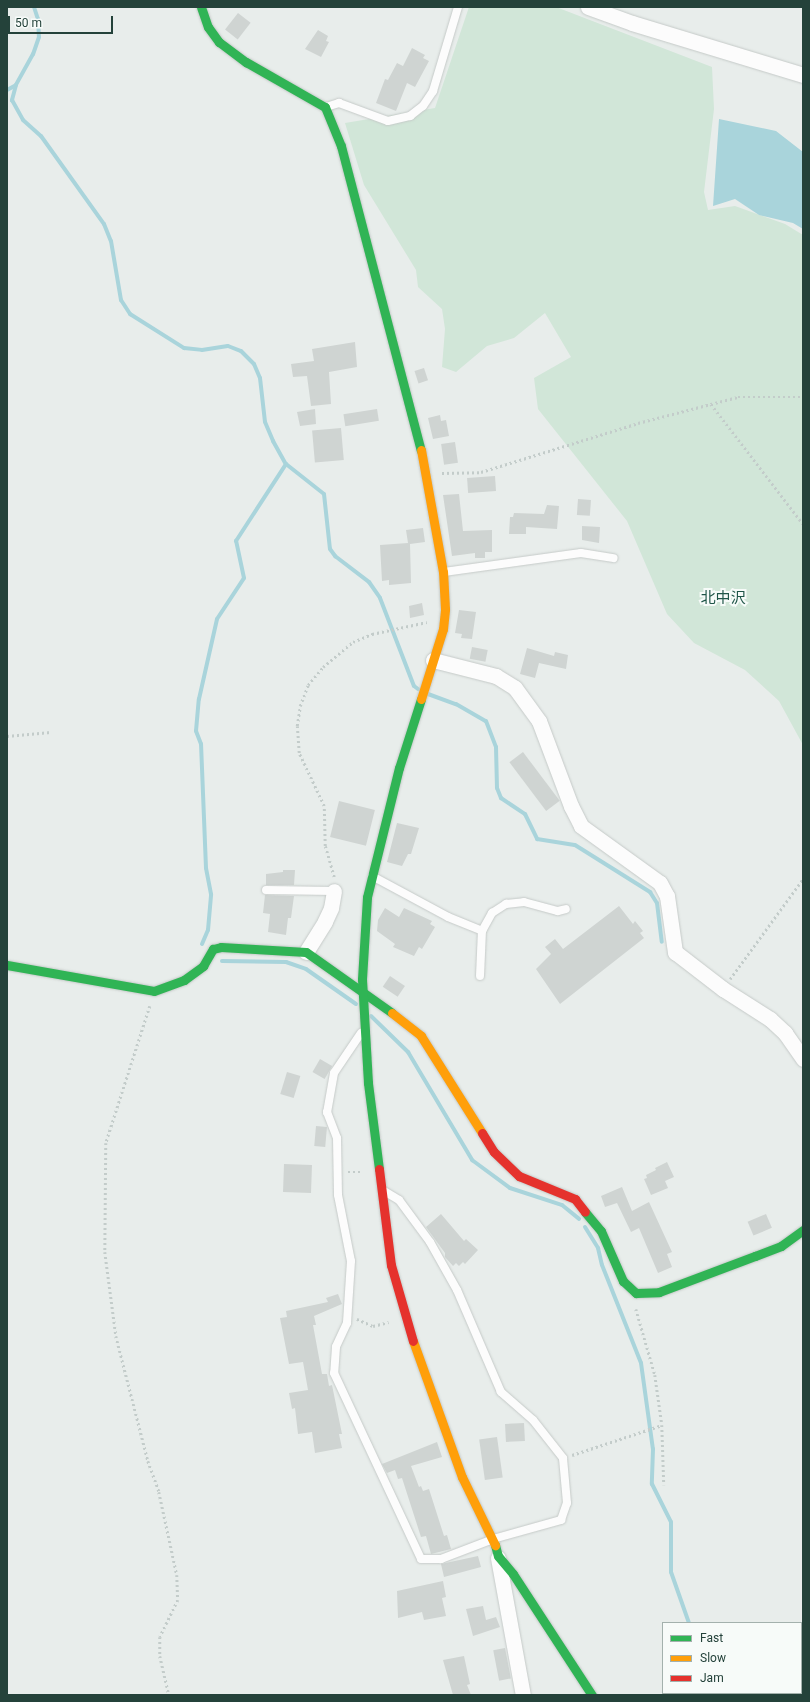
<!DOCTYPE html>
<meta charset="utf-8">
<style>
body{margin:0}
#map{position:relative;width:810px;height:1702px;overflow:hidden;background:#e8edeb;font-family:Roboto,"Noto Sans JP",sans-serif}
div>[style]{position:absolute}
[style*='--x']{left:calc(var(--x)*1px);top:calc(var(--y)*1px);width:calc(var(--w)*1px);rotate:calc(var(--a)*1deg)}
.green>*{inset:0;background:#d1e6d8}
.water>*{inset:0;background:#a9d4db}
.stream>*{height:4px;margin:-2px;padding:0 2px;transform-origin:2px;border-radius:2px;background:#a9d4db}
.building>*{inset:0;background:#cfd4d2;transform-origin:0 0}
.path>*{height:2.5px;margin-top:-1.25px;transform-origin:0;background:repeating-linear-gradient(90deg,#c3ccca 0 2px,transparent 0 5px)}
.roads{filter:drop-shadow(0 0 1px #c5cac8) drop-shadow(0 0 1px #c5cac8)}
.lane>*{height:8px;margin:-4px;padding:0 4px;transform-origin:4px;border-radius:4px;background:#fcfcfc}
.street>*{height:15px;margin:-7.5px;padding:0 7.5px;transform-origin:7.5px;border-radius:7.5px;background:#fcfcfc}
.fast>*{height:9px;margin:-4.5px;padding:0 4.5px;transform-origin:4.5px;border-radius:4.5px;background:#30b455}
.slow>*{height:9px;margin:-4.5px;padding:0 4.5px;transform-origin:4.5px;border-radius:4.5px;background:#ff9f0a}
.jam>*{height:9px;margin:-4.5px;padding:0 4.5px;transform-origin:4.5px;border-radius:4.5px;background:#e5322d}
span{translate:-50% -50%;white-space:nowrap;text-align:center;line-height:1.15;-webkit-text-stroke:4px #f7fbf9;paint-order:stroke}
.neighbourhood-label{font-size:15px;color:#1f5548}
.frame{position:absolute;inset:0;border:8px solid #24423a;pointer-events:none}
.legend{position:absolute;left:662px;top:1622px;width:140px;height:72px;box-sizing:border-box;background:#f7fbf9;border:1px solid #a3b1ad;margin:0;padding:5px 7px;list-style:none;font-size:12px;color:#24423a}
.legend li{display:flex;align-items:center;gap:8px;height:20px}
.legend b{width:20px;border:1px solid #a3b1ad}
.scale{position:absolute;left:8px;top:16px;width:105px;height:18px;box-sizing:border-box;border:2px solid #24423a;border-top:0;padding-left:5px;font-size:12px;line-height:14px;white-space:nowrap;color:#24423a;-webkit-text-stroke:3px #f7fbf9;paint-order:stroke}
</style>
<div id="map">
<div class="green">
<div style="clip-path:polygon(469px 7px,556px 7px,712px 67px,714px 109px,704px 192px,708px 210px,735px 206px,785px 224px,803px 235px,803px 745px,779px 701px,745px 670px,694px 643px,667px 614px,627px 521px,538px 409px,534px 378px,571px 357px,545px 313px,514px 338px,487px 346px,456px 372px,442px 367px,445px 329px,442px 309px,418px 287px,416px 270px,364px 185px,345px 123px,435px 108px)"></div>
</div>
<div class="water">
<div style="clip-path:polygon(719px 119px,776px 131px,803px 152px,803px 229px,793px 223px,759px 215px,735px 199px,713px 206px)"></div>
</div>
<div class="stream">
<div style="--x:34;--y:7;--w:13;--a:72"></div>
<div style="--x:38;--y:19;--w:18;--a:87"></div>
<div style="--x:39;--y:37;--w:18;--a:109"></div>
<div style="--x:33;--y:54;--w:35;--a:119"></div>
<div style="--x:16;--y:85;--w:16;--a:105"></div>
<div style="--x:12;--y:100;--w:23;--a:61"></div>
<div style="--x:23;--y:120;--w:24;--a:42"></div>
<div style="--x:41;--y:136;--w:108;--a:54.4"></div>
<div style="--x:104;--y:224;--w:18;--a:68"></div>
<div style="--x:111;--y:241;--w:60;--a:80.4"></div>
<div style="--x:121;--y:300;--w:17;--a:57"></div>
<div style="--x:130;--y:314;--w:64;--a:32.2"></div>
<div style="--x:184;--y:348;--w:18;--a:6"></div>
<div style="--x:202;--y:350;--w:26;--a:-9"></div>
<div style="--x:228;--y:346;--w:14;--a:21"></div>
<div style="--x:241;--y:351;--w:18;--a:45"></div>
<div style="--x:254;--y:364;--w:15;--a:67"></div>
<div style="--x:260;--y:378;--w:44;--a:83.5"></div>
<div style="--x:265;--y:422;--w:21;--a:67"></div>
<div style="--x:273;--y:441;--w:26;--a:61"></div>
<div style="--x:286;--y:464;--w:48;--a:38.3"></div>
<div style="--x:324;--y:494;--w:55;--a:83.8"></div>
<div style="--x:330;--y:549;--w:9;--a:54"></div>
<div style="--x:335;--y:556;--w:43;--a:37.4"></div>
<div style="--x:369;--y:582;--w:19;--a:55"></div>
<div style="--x:380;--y:598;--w:94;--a:68.9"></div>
<div style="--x:414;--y:686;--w:5;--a:37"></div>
<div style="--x:7;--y:90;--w:10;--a:-29"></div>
<div style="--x:428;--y:694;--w:30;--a:20"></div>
<div style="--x:456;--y:704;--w:34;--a:30"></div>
<div style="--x:486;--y:721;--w:28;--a:69"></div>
<div style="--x:496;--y:747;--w:41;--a:88.6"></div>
<div style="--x:497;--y:788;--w:11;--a:68"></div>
<div style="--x:501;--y:798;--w:29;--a:34"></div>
<div style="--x:525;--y:814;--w:28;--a:64"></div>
<div style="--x:537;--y:839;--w:38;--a:9"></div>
<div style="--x:575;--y:845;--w:89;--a:32.1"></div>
<div style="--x:650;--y:892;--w:13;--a:58"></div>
<div style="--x:657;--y:903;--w:39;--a:83"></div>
<div style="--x:202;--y:944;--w:15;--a:-67"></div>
<div style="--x:208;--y:930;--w:36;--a:-85"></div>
<div style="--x:211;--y:894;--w:26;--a:-101"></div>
<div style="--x:206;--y:868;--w:124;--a:-92.3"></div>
<div style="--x:201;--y:744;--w:14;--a:-111"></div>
<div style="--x:196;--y:731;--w:32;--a:-85"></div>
<div style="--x:199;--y:699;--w:82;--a:-77.3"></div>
<div style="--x:217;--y:619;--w:49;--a:-56.6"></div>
<div style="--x:244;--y:578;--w:38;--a:-102"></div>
<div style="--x:236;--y:541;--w:92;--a:-57"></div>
<div style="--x:222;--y:961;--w:64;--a:0.9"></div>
<div style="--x:286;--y:962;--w:21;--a:19"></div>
<div style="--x:306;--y:969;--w:61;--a:35"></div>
<div style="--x:371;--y:1016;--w:52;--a:44.2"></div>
<div style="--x:408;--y:1052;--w:126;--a:59.3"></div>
<div style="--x:472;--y:1160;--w:47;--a:36.4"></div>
<div style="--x:510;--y:1188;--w:55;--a:18.1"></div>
<div style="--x:562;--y:1205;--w:22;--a:39"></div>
<div style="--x:585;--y:1227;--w:25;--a:58"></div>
<div style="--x:598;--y:1248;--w:17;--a:77"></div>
<div style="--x:602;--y:1265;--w:105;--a:68.3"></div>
<div style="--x:641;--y:1363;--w:87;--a:82.1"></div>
<div style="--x:653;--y:1449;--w:35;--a:92"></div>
<div style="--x:652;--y:1484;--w:42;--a:63.4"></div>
<div style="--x:671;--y:1522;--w:50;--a:90"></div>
<div style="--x:671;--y:1572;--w:54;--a:70.6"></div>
<div style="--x:738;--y:1693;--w:2;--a:63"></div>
</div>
<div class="building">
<div style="left:238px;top:13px;width:16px;height:21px;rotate:38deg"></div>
<div style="clip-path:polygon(318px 30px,328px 36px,326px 41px,329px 42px,321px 57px,305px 49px)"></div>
<div style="clip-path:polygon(412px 48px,425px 55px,423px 58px,429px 61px,415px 87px,407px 83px,396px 111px,376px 103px,385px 79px,388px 80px,397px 63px,403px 66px)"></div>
<div style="clip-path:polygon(355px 342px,357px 367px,329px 372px,331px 404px,311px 406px,307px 376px,293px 377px,291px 364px,314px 361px,312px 349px)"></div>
<div style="left:424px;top:368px;width:13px;height:10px;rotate:72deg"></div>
<div style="clip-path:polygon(315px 409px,316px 424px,300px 426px,297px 412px)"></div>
<div style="left:377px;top:409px;width:12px;height:34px;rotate:81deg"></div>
<div style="clip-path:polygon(440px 415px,441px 421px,446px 420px,449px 436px,433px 439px,428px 418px)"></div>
<div style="left:341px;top:428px;width:32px;height:29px;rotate:85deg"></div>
<div style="left:455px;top:442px;width:21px;height:14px;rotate:82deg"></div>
<div style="left:495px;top:476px;width:15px;height:28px;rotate:86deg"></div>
<div style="clip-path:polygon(459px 494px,463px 531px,492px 530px,492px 552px,485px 552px,485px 558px,475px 558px,475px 553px,452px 556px,443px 495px)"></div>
<div style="left:578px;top:499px;width:13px;height:16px;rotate:4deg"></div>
<div style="clip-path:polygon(547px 505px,559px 506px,557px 529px,526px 527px,526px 534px,509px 534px,510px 517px,513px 517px,514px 513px,544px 514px)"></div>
<div style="clip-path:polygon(582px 526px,600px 527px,599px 543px,582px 540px)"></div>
<div style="clip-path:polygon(423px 528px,425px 542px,410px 544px,411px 583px,389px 585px,389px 580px,382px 581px,380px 545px,408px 543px,406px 530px)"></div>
<div style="clip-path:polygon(422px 603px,424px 615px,410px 618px,409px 606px)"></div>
<div style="clip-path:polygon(459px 610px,476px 612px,472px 639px,461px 638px,462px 634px,455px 633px)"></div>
<div style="left:472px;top:647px;width:16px;height:12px;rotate:11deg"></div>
<div style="clip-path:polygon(527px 648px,554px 656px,555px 652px,568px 655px,566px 669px,539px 663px,535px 678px,520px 674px)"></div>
<div style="left:523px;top:752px;width:61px;height:17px;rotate:53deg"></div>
<div style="left:339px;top:801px;width:37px;height:37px;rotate:14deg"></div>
<div style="clip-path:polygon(397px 823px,419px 828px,411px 854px,408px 854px,402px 866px,387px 862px)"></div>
<div style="clip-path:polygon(283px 870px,295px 870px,294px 885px,266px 885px,266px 874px,283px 872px)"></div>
<div style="clip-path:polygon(265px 895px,294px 896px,291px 918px,288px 918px,286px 935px,268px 932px,270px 914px,263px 913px)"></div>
<div style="clip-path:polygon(619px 906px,633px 924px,635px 921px,643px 931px,640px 933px,644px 938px,560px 1004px,536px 969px,551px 954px,545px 947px,555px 939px,563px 949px)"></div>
<div style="clip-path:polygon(385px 908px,399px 917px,404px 908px,432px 921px,430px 924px,435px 927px,422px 949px,419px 947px,414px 956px,393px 947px,395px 944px,377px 931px,378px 920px)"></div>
<div style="left:390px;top:976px;width:18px;height:13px;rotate:34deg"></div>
<div style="left:320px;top:1059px;width:14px;height:15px;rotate:30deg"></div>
<div style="left:287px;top:1072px;width:14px;height:23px;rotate:17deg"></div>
<div style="left:316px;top:1126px;width:11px;height:20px;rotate:5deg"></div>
<div style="clip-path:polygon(667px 1162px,674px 1177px,665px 1181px,668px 1188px,651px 1195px,644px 1179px,647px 1178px,646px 1175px,656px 1170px,655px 1168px)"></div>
<div style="left:284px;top:1164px;width:28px;height:28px;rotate:2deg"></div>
<div style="clip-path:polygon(622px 1187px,632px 1211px,649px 1202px,672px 1252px,667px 1254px,672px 1267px,658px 1273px,639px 1228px,631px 1232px,617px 1203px,605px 1207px,601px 1196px)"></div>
<div style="clip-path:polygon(441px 1214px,464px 1241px,466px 1239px,478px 1250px,465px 1264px,463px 1262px,459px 1266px,456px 1263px,453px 1266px,445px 1257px,445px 1253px,426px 1227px)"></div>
<div style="left:766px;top:1214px;width:15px;height:20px;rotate:67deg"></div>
<div style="clip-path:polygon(338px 1294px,342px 1304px,314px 1316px,316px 1325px,313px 1325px,322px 1374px,327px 1374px,329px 1386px,332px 1385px,342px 1434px,339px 1434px,342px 1448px,315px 1453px,312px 1432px,298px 1434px,295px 1408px,292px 1409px,289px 1393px,308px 1390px,303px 1362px,289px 1364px,280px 1318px,287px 1317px,286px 1311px,328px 1302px,326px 1298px)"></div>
<div style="left:524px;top:1423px;width:18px;height:19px;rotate:87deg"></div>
<div style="left:497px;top:1437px;width:41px;height:18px;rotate:82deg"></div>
<div style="clip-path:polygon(437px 1442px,442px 1457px,411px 1466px,419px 1487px,421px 1486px,423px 1491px,429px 1489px,444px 1536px,447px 1535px,451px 1549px,431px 1554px,426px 1536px,421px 1537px,402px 1478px,398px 1479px,395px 1470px,387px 1473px,382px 1464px)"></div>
<div style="clip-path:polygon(478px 1556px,481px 1567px,444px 1577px,441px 1564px)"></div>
<div style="clip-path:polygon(443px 1581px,446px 1597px,442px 1598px,446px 1616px,424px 1620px,422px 1612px,398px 1618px,397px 1591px)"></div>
<div style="clip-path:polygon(483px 1606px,486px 1620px,496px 1617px,500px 1627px,473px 1636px,466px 1609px)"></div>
<div style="left:505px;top:1648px;width:31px;height:12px;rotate:79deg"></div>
<div style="clip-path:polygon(464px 1656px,470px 1684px,467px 1685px,471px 1695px,453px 1695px,443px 1660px)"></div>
</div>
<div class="path">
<div style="--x:711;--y:404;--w:151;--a:52.5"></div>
<div style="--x:442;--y:473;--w:39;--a:-1"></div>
<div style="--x:481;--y:472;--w:164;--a:-17.3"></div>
<div style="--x:638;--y:423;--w:103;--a:-14.6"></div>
<div style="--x:738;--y:397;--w:65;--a:0"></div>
<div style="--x:7;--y:736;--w:44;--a:-5.2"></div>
<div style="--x:334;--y:877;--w:32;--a:-106"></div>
<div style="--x:325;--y:846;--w:40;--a:-91.4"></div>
<div style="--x:324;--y:806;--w:59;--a:-115.3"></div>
<div style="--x:299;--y:753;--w:27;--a:-94"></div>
<div style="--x:297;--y:726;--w:20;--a:-81"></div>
<div style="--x:300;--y:706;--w:22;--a:-69"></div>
<div style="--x:308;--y:685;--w:23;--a:-50"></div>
<div style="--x:323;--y:667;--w:39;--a:-40"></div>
<div style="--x:353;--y:642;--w:21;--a:-23"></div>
<div style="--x:372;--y:634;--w:56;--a:-12.3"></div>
<div style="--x:730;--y:979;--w:124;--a:-53.9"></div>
<div style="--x:150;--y:1006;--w:144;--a:107.8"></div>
<div style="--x:106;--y:1143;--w:109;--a:90.5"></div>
<div style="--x:105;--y:1252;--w:85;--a:82.5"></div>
<div style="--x:116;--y:1336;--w:129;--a:75.6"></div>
<div style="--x:148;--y:1461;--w:33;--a:70"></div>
<div style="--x:159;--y:1492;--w:85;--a:77.8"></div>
<div style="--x:177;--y:1575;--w:25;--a:88"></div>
<div style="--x:178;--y:1600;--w:41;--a:115.9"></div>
<div style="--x:160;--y:1637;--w:19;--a:90"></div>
<div style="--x:160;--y:1656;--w:40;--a:77"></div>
<div style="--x:348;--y:1172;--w:15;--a:0"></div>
<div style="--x:636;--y:1309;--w:69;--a:73.9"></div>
<div style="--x:655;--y:1375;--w:50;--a:82"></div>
<div style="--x:662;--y:1425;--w:60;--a:88.1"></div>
<div style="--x:357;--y:1319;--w:17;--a:24"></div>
<div style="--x:373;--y:1326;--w:16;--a:-14"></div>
<div style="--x:572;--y:1455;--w:95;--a:-18.4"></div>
</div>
<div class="roads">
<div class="lane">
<div style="--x:326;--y:107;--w:14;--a:-17"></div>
<div style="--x:339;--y:103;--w:52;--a:20.2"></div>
<div style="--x:388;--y:121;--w:23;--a:-13"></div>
<div style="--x:410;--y:116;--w:16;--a:-38"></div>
<div style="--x:423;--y:106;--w:18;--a:-56"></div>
<div style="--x:433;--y:91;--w:88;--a:-73.4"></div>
<div style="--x:444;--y:572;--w:138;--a:-7.9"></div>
<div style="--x:581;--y:553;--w:33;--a:9"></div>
<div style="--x:372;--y:876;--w:86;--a:28.3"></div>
<div style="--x:448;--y:917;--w:37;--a:22"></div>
<div style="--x:482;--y:931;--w:21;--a:-61"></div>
<div style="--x:492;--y:913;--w:17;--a:-33"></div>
<div style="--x:506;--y:904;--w:18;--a:-6"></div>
<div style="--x:524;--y:902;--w:35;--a:15"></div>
<div style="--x:558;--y:911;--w:8;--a:-14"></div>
<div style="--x:266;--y:890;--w:68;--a:0.8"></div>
<div style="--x:480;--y:976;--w:45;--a:-87.5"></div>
<div style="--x:361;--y:1033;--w:48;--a:124"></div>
<div style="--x:334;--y:1073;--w:40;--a:100"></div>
<div style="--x:327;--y:1112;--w:28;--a:69"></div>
<div style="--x:337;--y:1138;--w:57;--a:89"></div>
<div style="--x:338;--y:1195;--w:67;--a:78.9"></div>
<div style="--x:351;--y:1261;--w:62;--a:93.7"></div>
<div style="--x:347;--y:1323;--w:26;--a:115"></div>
<div style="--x:336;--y:1347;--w:26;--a:94"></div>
<div style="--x:334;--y:1373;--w:205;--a:64.9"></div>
<div style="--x:421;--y:1559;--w:20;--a:0"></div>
<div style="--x:441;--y:1559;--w:56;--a:-21"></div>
<div style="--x:493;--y:1539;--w:71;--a:-15.6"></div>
<div style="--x:561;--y:1520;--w:18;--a:-71"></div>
<div style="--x:567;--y:1503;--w:45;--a:-95.1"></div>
<div style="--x:563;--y:1458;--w:48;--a:-128.3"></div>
<div style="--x:533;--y:1420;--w:43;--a:-138.8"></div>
<div style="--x:501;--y:1392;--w:111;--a:-113.3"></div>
<div style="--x:457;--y:1290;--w:55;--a:-119.4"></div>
<div style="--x:430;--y:1242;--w:52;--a:-126.4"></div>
<div style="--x:399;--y:1200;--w:17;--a:-149"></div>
</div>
<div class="street">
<div style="--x:588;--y:7;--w:47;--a:20"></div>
<div style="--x:632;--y:23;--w:179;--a:16.9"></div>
<div style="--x:433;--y:660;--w:65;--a:14.3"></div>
<div style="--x:496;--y:676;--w:22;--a:32"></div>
<div style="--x:515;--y:688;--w:41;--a:54"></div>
<div style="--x:539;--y:721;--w:91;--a:69.4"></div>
<div style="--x:571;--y:806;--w:22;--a:63"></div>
<div style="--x:581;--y:826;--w:97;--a:35.8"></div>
<div style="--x:660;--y:883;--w:15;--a:62"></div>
<div style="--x:667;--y:896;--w:57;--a:81.9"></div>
<div style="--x:675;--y:952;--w:61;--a:37.6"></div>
<div style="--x:723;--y:989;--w:56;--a:32.6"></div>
<div style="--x:770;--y:1019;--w:21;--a:43"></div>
<div style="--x:785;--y:1033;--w:32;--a:55"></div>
<div style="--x:306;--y:952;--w:36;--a:-58"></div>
<div style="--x:325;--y:921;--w:14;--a:-65"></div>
<div style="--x:331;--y:908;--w:17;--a:-80"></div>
<div style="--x:498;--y:1558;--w:139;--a:79.7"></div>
</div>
<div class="fast">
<div style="--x:201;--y:7;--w:21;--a:71"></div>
<div style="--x:208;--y:27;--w:19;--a:54"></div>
<div style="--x:219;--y:42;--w:34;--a:37"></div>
<div style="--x:246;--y:62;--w:91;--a:29.7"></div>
<div style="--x:325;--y:107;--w:42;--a:67.7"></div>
<div style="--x:341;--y:146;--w:314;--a:75.3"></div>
<div style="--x:7;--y:965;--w:149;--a:10"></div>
<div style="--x:154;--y:991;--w:32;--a:-20"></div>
<div style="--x:184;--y:980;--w:24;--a:-36"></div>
<div style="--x:203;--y:966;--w:20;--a:-60"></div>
<div style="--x:213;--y:949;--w:8;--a:-14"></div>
<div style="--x:221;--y:947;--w:85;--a:3.4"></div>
<div style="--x:306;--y:952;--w:105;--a:35.3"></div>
<div style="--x:379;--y:1169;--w:87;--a:-97.3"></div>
<div style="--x:368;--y:1083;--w:104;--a:-93.3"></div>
<div style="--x:362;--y:979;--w:82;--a:-86.5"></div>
<div style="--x:367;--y:897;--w:133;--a:-76.1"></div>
<div style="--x:399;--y:768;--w:72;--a:-72.3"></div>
<div style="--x:585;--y:1212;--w:25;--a:50"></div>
<div style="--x:601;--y:1231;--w:55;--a:66.3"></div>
<div style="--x:623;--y:1281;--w:18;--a:43"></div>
<div style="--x:636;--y:1293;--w:23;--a:-2"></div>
<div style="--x:659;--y:1292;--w:103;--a:-20.6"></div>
<div style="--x:755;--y:1256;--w:28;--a:-21"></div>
<div style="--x:781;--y:1246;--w:27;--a:-36"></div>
<div style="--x:495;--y:1545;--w:11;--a:75"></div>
<div style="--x:498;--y:1556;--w:23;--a:50"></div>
<div style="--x:513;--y:1574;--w:145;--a:56.9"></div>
</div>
<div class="slow">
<div style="--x:421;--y:699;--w:73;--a:-72.6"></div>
<div style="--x:443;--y:629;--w:20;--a:-84"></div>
<div style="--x:445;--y:609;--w:37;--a:-93"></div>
<div style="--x:443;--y:572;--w:124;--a:-100.2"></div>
<div style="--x:392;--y:1013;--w:37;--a:38"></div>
<div style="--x:421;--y:1036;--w:115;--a:57.8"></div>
<div style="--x:413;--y:1341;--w:145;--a:70.2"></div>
<div style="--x:462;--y:1477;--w:76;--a:64.1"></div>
</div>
<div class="jam">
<div style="--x:482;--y:1133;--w:22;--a:58"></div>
<div style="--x:494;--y:1152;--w:35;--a:44"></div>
<div style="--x:519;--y:1176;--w:61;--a:22.3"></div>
<div style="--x:575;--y:1199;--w:16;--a:52"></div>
<div style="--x:379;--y:1169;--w:97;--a:82.9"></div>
<div style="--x:391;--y:1265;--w:79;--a:73.9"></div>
</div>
</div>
<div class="neighbourhood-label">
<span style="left:723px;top:599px">北中沢</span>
</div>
<div class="frame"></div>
<ul class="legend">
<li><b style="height:5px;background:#30b455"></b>Fast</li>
<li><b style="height:5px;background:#ff9f0a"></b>Slow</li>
<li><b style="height:5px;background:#e5322d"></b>Jam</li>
</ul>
<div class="scale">50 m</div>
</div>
